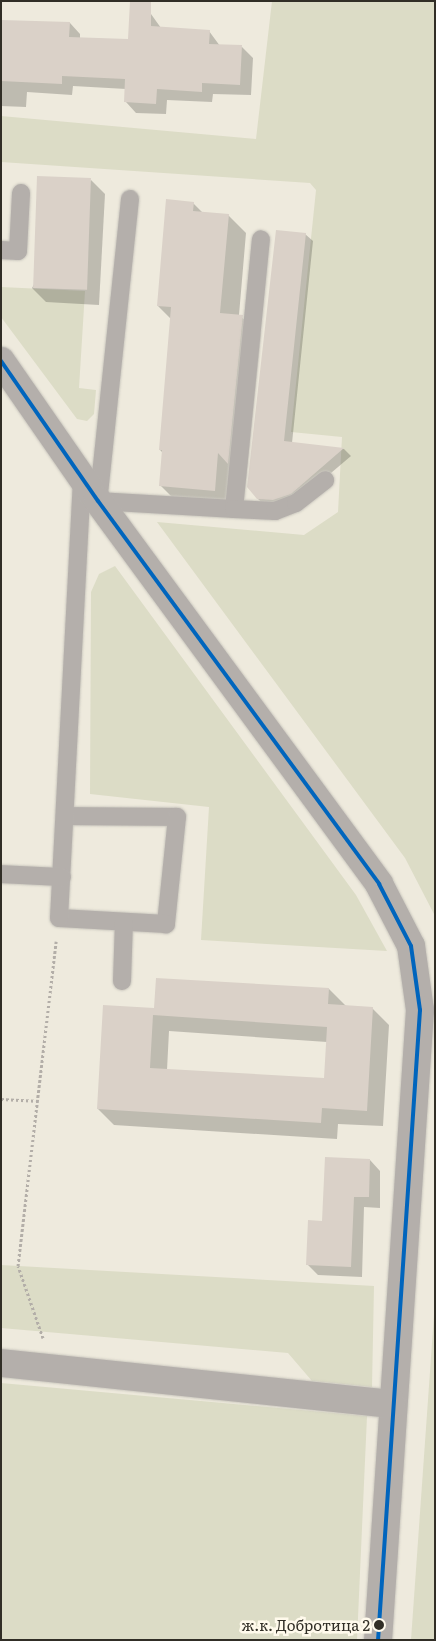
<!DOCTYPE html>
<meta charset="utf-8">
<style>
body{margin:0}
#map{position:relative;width:436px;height:1641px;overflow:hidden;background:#eeeadd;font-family:Literata,serif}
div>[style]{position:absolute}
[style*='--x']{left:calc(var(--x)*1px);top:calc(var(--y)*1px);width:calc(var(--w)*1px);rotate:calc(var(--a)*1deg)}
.green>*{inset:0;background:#dcdcc6}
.shadow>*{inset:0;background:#0003}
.building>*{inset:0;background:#dad1c8;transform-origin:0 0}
.path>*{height:3px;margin-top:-1.5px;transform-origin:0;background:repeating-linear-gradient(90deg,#b3aea8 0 2.5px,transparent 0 5px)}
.roads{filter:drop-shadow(0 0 1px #cac7be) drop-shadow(0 0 1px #cac7be)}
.service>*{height:18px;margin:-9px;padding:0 9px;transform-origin:9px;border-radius:9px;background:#b4afab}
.minor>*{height:28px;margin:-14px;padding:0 14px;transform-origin:14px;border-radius:14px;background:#b4afab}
.bus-1>*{height:4px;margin:-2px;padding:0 2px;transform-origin:2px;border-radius:2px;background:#0065bd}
.dots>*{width:14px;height:14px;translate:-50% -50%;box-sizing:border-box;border:2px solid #fffaec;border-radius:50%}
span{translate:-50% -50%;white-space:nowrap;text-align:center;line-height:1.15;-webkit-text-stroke:5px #fffaec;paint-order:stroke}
.bus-label{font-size:15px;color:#312e26}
.right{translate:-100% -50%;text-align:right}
.frame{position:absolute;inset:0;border:2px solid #312e26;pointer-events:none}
</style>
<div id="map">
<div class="green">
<div style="clip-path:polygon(272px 1px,435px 1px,435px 916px,405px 858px,157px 522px,304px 535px,338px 512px,342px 437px,291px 432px,316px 190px,310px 183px,1px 162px,1px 116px,256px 139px)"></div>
<div style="clip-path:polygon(1px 287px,85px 291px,79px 388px,96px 390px,94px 414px,87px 421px,77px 419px,1px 317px)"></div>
<div style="clip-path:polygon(115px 566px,356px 895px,387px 951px,201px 940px,209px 807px,90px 794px,91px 592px,99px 574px)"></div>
<div style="clip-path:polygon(1px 1265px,374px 1286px,372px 1387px,312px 1381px,288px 1353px,1px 1328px)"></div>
<div style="clip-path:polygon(435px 1301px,435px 1640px,411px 1640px)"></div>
<div style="clip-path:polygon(1px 1383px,367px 1416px,357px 1640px,1px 1640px)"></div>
</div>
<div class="shadow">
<div style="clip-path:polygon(151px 14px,161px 28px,209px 31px,220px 46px,242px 47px,253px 58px,251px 95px,213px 94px,212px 102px,167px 100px,166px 114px,136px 113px,126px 102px,126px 89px,73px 86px,72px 95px,27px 92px,26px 107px,1px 106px,1px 21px,70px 23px,80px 34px,80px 38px,129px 40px)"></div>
<div style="clip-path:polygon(91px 180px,105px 194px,99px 305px,46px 302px,32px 288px)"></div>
<div style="clip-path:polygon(193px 203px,203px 213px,228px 215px,246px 233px,239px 315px,261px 334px,246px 480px,236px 471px,233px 509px,179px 504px,161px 486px,163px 453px,160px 450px,171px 319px,158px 306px)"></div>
<div style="clip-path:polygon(305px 234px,313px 241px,292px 443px,344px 449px,351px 456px,298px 501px,266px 506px,258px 499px)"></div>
<div style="clip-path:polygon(evenodd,329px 989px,346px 1006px,372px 1008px,389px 1025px,383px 1126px,338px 1124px,337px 1139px,114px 1125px,98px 1109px,155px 1009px,329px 989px,169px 1031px,327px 1042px,325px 1080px,167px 1070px,169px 1031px)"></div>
<div style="clip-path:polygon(370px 1160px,380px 1171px,380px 1208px,364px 1207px,362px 1277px,318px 1275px,307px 1264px,323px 1222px)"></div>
</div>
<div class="building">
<div style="clip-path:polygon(130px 1px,151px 1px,151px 26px,210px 30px,209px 44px,242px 45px,240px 85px,202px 83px,202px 92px,157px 89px,156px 104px,124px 102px,125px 79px,62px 76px,62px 84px,1px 81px,1px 20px,70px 22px,69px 37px,128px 39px)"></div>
<div style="left:37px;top:176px;width:54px;height:112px;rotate:2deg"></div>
<div style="clip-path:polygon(166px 199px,194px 202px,193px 211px,229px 214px,220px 313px,243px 315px,228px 464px,218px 453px,215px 491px,159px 486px,162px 450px,159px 450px,171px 307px,157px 306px)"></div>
<div style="clip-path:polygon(276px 230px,306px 233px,284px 441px,344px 448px,291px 494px,273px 500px,257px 499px,247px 487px)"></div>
<div style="clip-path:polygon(evenodd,156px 978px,329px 988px,328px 1004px,373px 1007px,367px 1111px,322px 1108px,321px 1123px,97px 1109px,103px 1005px,154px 1008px,156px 978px,153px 1015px,327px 1027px,324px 1078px,150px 1068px,153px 1015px)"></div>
<div style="clip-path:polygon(325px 1157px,370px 1159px,369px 1197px,354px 1197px,351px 1267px,306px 1265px,308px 1220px,322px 1221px)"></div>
</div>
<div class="path">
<div style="--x:1;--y:1099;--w:39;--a:3"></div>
<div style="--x:43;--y:1338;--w:76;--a:-109.1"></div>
<div style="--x:18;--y:1266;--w:327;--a:-83.3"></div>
</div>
<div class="roads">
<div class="service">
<div style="--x:130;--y:199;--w:304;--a:96"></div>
<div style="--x:98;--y:501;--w:136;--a:3.4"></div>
<div style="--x:234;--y:509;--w:271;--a:-84.3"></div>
<div style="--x:1;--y:250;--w:17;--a:3"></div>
<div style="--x:18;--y:251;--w:58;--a:-87"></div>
<div style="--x:234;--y:509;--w:41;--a:2.8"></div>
<div style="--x:275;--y:511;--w:22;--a:-21"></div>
<div style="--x:296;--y:503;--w:37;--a:-38"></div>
<div style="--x:66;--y:816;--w:111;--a:0.5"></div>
<div style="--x:177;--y:817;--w:108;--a:95.9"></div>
<div style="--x:166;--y:924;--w:107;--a:-176.8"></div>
<div style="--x:59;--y:918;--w:443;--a:-87"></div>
<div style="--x:1;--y:874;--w:61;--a:2.8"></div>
<div style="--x:122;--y:981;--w:59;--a:-88.1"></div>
</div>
<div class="minor">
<div style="--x:1;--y:361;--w:170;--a:55.3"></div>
<div style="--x:98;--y:501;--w:475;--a:53.7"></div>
<div style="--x:379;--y:884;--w:70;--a:62.7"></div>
<div style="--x:411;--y:946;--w:65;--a:82"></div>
<div style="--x:420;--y:1010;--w:631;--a:93.81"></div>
<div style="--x:1;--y:1363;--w:393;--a:6"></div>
</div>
</div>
<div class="bus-1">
<div style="--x:1;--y:361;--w:170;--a:55.3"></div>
<div style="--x:98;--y:501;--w:475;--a:53.7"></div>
<div style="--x:379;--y:884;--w:70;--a:62.7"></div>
<div style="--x:411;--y:946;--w:65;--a:82"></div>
<div style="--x:420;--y:1010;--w:631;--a:93.81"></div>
</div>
<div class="dots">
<div style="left:379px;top:1625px;background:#312e26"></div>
</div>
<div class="bus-label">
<span class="right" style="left:370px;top:1625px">ж.к. Добротица 2</span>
</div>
<div class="frame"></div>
</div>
